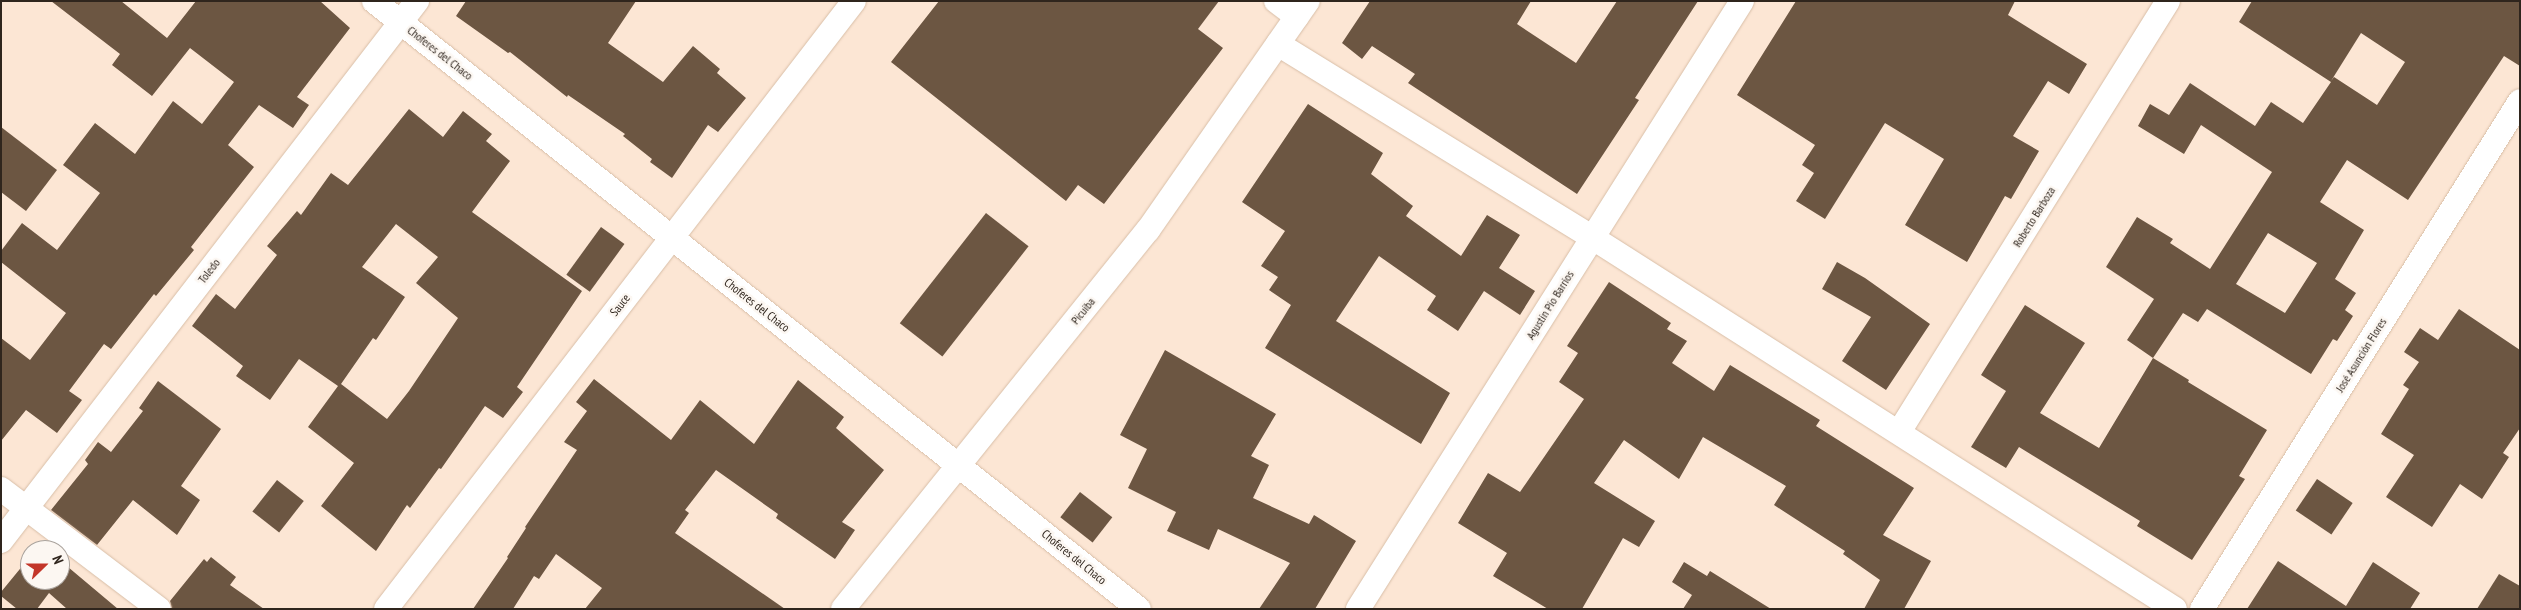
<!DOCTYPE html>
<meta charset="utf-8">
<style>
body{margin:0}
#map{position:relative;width:2521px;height:610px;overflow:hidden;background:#fce6d4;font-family:"PT Sans Narrow",sans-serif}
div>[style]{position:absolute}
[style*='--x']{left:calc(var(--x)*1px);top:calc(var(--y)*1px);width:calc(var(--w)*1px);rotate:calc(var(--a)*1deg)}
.building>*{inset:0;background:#6c5642;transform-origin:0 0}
.roads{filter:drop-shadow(0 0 1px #d8bea7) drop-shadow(0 0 1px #d8bea7)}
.street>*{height:24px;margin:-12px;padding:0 12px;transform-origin:12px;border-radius:12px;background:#fff}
span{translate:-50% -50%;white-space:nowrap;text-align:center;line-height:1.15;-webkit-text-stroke:5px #fcf7f2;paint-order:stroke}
.street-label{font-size:12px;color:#2f251d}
.frame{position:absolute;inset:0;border:2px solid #2f251d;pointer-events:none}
.north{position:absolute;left:20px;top:540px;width:50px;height:50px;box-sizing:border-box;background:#fcf7f2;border:1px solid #aaa39d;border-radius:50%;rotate:68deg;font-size:14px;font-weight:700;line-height:20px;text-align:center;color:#2f251d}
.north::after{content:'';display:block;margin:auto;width:18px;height:22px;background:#c33629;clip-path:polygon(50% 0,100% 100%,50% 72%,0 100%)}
</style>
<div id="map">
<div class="building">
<div style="clip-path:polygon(51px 1px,121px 1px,167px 38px,196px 1px,320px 1px,350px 28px,297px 97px,309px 105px,293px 128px,259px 105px,228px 145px,254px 167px,191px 247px,194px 250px,156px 296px,154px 294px,111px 349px,104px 344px,69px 391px,82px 400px,57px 433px,26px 410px,1px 441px,1px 338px,30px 360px,66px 313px,1px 262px,1px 251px,22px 223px,57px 250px,100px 193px,63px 165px,95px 123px,135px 154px,173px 101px,202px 124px,234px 82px,190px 48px,152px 96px,112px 65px,120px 54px)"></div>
<div style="clip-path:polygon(466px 1px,636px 1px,608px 43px,663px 82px,693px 46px,720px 69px,717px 73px,746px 98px,718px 132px,708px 125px,672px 178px,650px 162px,652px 159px,623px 136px,625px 134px,568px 95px,567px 97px,510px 52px,508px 53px,456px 16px)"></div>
<div style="clip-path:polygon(939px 1px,1219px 1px,1198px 29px,1223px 48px,1104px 204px,1078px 185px,1066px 201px,891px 62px)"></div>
<div style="clip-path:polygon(1370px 1px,1531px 1px,1517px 24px,1576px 63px,1617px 1px,1698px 1px,1635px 98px,1639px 100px,1577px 194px,1408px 83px,1415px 74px,1372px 46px,1362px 59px,1342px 43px)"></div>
<div style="clip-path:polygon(1796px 1px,2015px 1px,2008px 15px,2087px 64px,2069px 94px,2048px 81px,2013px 136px,2039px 151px,2011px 199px,2005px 196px,1967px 262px,1905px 225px,1944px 159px,1885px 123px,1825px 219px,1796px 201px,1814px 173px,1802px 165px,1815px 145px,1737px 95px)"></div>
<div style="clip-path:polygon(evenodd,2252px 1px,2520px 1px,2520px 66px,2504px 56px,2408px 200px,2347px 160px,2320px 202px,2364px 230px,2335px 279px,2356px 293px,2345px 310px,2353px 316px,2337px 341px,2333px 339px,2311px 374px,2207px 309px,2198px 322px,2183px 313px,2153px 358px,2127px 340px,2154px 299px,2106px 267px,2137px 217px,2173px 239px,2170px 243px,2210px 269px,2272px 172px,2201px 125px,2184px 154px,2138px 126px,2150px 104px,2169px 115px,2190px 83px,2255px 126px,2271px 102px,2303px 123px,2331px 82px,2239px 22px,2252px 1px,2361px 33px,2405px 62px,2377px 105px,2334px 77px,2331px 81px,2361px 33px,2252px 1px,2268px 233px,2317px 263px,2285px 313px,2236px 284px,2268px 233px)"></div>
<div style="clip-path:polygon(1308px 104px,1383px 153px,1371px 174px,1413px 206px,1406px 216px,1461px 256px,1487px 215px,1520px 235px,1499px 268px,1535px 291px,1520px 315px,1484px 291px,1458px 331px,1427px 310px,1436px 296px,1379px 256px,1336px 321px,1450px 393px,1421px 444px,1265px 348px,1291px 305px,1269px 290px,1278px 277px,1261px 266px,1285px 231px,1242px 202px)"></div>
<div style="clip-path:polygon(evenodd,409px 109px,443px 137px,463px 111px,492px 134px,486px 141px,510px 161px,472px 212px,582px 291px,517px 387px,523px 392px,503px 418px,485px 406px,441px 469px,439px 468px,410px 508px,407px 505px,376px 551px,321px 506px,354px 463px,308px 427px,338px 386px,299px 359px,270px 400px,236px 376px,243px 366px,192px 326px,216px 294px,235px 309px,277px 255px,267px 246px,286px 224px,297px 211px,301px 215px,331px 173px,348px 185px,409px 109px,396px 224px,438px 257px,416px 283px,458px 318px,409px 391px,387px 419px,341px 384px,373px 338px,376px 340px,405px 297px,362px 267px,396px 224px)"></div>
<div style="clip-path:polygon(1px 127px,57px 170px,26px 211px,1px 192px)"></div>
<div style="left:986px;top:213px;width:54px;height:140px;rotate:38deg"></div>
<div style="left:601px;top:227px;width:29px;height:59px;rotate:36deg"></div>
<div style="clip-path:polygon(1837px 262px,1865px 278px,1930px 324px,1886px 390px,1842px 361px,1871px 317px,1822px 289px)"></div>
<div style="clip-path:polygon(1609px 282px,1671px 323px,1667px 329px,1687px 341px,1672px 363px,1714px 391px,1730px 365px,1820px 420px,1816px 426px,1914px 488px,1883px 535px,1931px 561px,1904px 609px,1864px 609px,1880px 580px,1843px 554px,1845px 551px,1774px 505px,1786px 486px,1703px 437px,1679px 479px,1624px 440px,1594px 483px,1655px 521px,1639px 547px,1623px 538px,1582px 609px,1548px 609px,1493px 576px,1507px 553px,1458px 523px,1488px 473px,1520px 492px,1584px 399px,1559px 382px,1578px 353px,1567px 346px)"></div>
<div style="clip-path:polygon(2025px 305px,2085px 343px,2040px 413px,2099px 448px,2153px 358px,2189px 380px,2188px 382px,2267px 430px,2239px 476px,2245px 479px,2192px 560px,2137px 526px,2140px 521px,2019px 447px,2006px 468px,1971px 447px,2006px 391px,1981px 375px)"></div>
<div style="clip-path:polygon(2459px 309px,2520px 350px,2520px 428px,2503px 453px,2509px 457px,2482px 499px,2460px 484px,2432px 527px,2386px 497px,2414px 455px,2381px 434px,2409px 389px,2403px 385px,2419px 362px,2404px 352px,2420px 328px,2438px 340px)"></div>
<div style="clip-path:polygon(1165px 350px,1276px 414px,1251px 456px,1269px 465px,1253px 498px,1309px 524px,1314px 515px,1356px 541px,1315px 609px,1259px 609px,1290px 563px,1218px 529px,1209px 550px,1167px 531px,1176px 512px,1128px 488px,1147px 449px,1120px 435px)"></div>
<div style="clip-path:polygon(594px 379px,671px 440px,700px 400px,754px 444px,798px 380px,844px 417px,836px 428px,884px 470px,842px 522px,855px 530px,835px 559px,776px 518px,778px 514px,716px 470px,685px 510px,689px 513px,675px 533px,785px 609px,585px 609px,602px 588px,556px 554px,539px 579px,534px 576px,513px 609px,473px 609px,508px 558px,507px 557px,526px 528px,525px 527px,577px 450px,564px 442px,587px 411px,576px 402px)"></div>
<div style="clip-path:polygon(158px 381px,221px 429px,181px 486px,200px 500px,177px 535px,133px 500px,97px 545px,51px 510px,88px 464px,85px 460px,98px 442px,111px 452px,143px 411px,139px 408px)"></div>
<div style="left:2317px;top:479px;width:43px;height:38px;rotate:34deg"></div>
<div style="left:277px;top:480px;width:34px;height:40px;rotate:38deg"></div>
<div style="left:1080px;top:492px;width:41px;height:32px;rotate:38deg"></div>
<div style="clip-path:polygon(211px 557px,236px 577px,230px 585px,264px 609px,172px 609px,170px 601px,204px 559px,207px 562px)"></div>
<div style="clip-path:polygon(2278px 561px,2346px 606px,2373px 562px,2420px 593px,2410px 609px,2247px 609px)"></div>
<div style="clip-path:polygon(1684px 562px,1707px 576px,1710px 571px,1771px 609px,1683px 609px,1692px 595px,1672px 582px)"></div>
<div style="clip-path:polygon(24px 564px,30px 569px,30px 580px,44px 580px,52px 587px,68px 567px,118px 609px,67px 609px,49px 593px,37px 609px,17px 609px,1px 596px,1px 592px)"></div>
<div style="clip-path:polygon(2499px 574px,2520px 586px,2520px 609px,2477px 609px)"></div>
</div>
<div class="roads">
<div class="street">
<div style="--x:374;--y:1;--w:977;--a:38.48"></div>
<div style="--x:1276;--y:1;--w:26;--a:37"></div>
<div style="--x:1278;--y:44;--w:370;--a:31.6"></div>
<div style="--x:1593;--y:238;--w:690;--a:32.52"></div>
<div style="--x:1899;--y:432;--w:508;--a:-58.03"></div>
<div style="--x:1;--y:489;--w:198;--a:37.2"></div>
<div style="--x:1;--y:541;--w:682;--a:-52.39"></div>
<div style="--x:386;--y:609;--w:767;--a:-52.41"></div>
<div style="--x:843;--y:609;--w:486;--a:-51.2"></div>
<div style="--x:1148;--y:230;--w:279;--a:-55.1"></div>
<div style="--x:1358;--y:609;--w:719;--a:-57.72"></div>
<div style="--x:2202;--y:609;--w:599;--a:-57.95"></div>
</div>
</div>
<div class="street-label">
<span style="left:440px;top:53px;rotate:38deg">Choferes del Chaco</span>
<span style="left:2034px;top:217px;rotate:-58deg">Roberto Barboza</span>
<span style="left:209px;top:271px;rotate:-52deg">Toledo</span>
<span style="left:620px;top:305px;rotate:-52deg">Sauce</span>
<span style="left:757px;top:305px;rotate:38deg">Choferes del Chaco</span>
<span style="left:1550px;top:305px;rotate:-58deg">Agustín Pío Barrios</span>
<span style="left:1083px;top:311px;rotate:-51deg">Picuiba</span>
<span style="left:2361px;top:355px;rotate:-58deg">José Asunción Flores</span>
<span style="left:1074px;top:557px;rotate:39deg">Choferes del Chaco</span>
</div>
<div class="frame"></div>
<div class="north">N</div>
</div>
